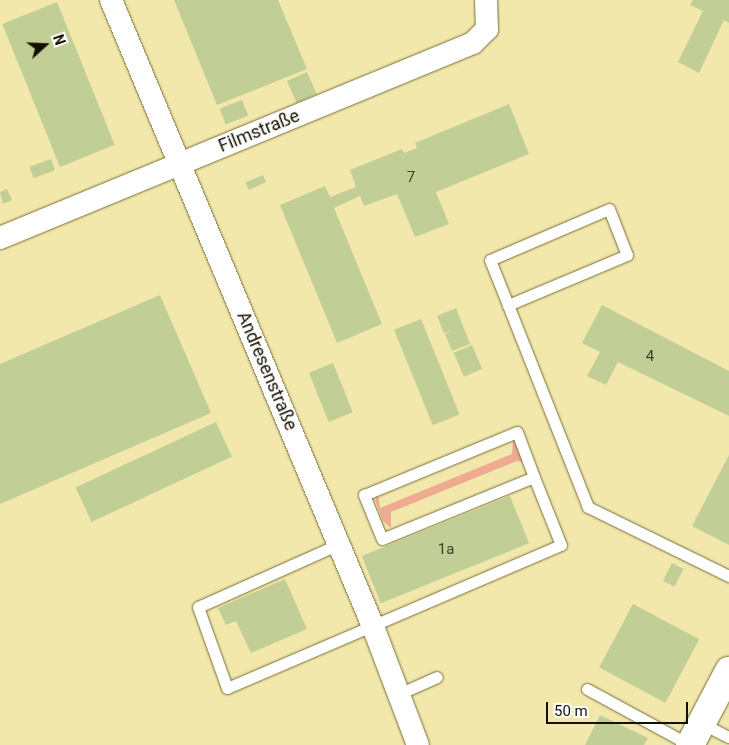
<!DOCTYPE html>
<meta charset="utf-8">
<style>
body{margin:0}
#map{position:relative;width:729px;height:745px;overflow:hidden;background:#f2e8ac;font-family:Roboto,sans-serif}
div>[style]{position:absolute}
[style*='--x']{left:calc(var(--x)*1px);top:calc(var(--y)*1px);width:calc(var(--w)*1px);rotate:calc(var(--a)*1deg)}
.green>*{inset:0;background:#efaa92}
.building>*{inset:0;background:#c1cf96;transform-origin:0 0}
.roads{filter:drop-shadow(0 0 1px #776e35) drop-shadow(0 0 1px #776e35)}
.service>*{height:11px;margin:-5.5px;padding:0 5.5px;transform-origin:5.5px;border-radius:5.5px;background:#fff}
.minor>*{height:22px;margin:-11px;padding:0 11px;transform-origin:11px;border-radius:11px;background:#fff}
.tertiary>*{height:28px;margin:-14px;padding:0 14px;transform-origin:14px;border-radius:14px;background:#fff}
span{translate:-50% -50%;white-space:nowrap;text-align:center;line-height:1.15;-webkit-text-stroke:4px #fff;paint-order:stroke}
.number-label{font-size:15px;color:#404026}
.number-label span{-webkit-text-stroke-width:0}
.street-label{font-size:18px;color:#151100}
.north{position:absolute;left:20px;top:20px;width:50px;height:50px;-webkit-text-stroke:4px #fff;paint-order:stroke;rotate:70deg;font-size:14px;font-weight:700;line-height:20px;text-align:center;color:#151100}
.north::after{content:'';display:block;margin:auto;width:18px;height:22px;background:#151100;clip-path:polygon(50% 0,100% 100%,50% 72%,0 100%)}
.scale{position:absolute;left:546px;top:702px;width:142px;height:22px;box-sizing:border-box;border:2px solid #151100;border-top:0;padding-left:6px;font-size:15px;line-height:18px;white-space:nowrap;color:#151100;-webkit-text-stroke:4px #fff;paint-order:stroke}
</style>
<div id="map">
<div class="green">
<div style="clip-path:polygon(513px 439px,526px 463px,517px 461px,391px 512px,391px 528px,383px 521px,375px 500px,378px 494px,380px 508px,512px 454px)"></div>
</div>
<div class="building">
<div style="clip-path:polygon(174px 0,278px 0,307px 69px,217px 105px)"></div>
<div style="clip-path:polygon(693px 0,729px 0,729px 23px,724px 20px,699px 73px,678px 62px,703px 11px,690px 5px)"></div>
<div style="left:57px;top:2px;width:154px;height:59px;rotate:68deg"></div>
<div style="left:307px;top:72px;width:24px;height:22px;rotate:66deg"></div>
<div style="left:242px;top:100px;width:17px;height:24px;rotate:69deg"></div>
<div style="clip-path:polygon(509px 104px,529px 154px,436px 192px,449px 224px,415px 237px,397px 194px,364px 206px,360px 196px,334px 208px,382px 324px,337px 343px,280px 205px,325px 186px,330px 197px,356px 187px,350px 170px,402px 149px,404px 153px,417px 148px,415px 143px)"></div>
<div style="left:51px;top:159px;width:12px;height:23px;rotate:70deg"></div>
<div style="left:263px;top:175px;width:8px;height:19px;rotate:67deg"></div>
<div style="clip-path:polygon(7px 189px,12px 200px,3px 204px,0 192px)"></div>
<div style="clip-path:polygon(160px 295px,211px 413px,0 504px,0 364px)"></div>
<div style="clip-path:polygon(602px 305px,729px 371px,729px 416px,618px 362px,606px 385px,587px 376px,600px 352px,582px 343px)"></div>
<div style="clip-path:polygon(456px 308px,470px 344px,452px 351px,445px 334px,452px 330px,444px 333px,437px 316px)"></div>
<div style="left:421px;top:319px;width:103px;height:29px;rotate:68deg"></div>
<div style="left:472px;top:345px;width:26px;height:20px;rotate:67deg"></div>
<div style="left:333px;top:363px;width:53px;height:26px;rotate:68deg"></div>
<div style="left:216px;top:422px;width:38px;height:155px;rotate:65deg"></div>
<div style="clip-path:polygon(729px 455px,729px 545px,692px 526px)"></div>
<div style="left:510px;top:496px;width:51px;height:160px;rotate:68deg"></div>
<div style="left:672px;top:563px;width:13px;height:20px;rotate:27deg"></div>
<div style="clip-path:polygon(285px 579px,307px 629px,251px 653px,236px 621px,226px 625px,218px 608px)"></div>
<div style="left:633px;top:604px;width:75px;height:72px;rotate:28deg"></div>
<div style="clip-path:polygon(600px 715px,648px 738px,644px 745px,585px 745px)"></div>
</div>
<div class="roads">
<div class="service">
<div style="--x:508;--y:305;--w:129;--a:-22.8"></div>
<div style="--x:627;--y:255;--w:49;--a:-111.4"></div>
<div style="--x:609;--y:209;--w:129;--a:156.8"></div>
<div style="--x:490;--y:260;--w:48;--a:68.2"></div>
<div style="--x:508;--y:305;--w:217;--a:68.4"></div>
<div style="--x:588;--y:507;--w:157;--a:26.1"></div>
<div style="--x:339;--y:544;--w:154;--a:155.9"></div>
<div style="--x:198;--y:607;--w:86;--a:70.3"></div>
<div style="--x:227;--y:688;--w:363;--a:-23.2"></div>
<div style="--x:561;--y:545;--w:73;--a:-111.7"></div>
<div style="--x:534;--y:477;--w:164;--a:157.8"></div>
<div style="--x:382;--y:539;--w:48;--a:-112.2"></div>
<div style="--x:364;--y:495;--w:165;--a:-22.4"></div>
<div style="--x:517;--y:432;--w:48;--a:69.3"></div>
<div style="--x:587;--y:689;--w:117;--a:28.5"></div>
<div style="--x:401;--y:693;--w:39;--a:-24"></div>
<div style="--x:701;--y:723;--w:31;--a:27"></div>
</div>
<div class="minor">
<div style="--x:111;--y:0;--w:676;--a:67.3"></div>
<div style="--x:372;--y:624;--w:129;--a:69.2"></div>
<div style="--x:0;--y:238;--w:512;--a:-22.4"></div>
<div style="--x:473;--y:43;--w:20;--a:-45"></div>
<div style="--x:487;--y:29;--w:29;--a:-92"></div>
</div>
<div class="tertiary">
<div style="--x:690;--y:745;--w:84;--a:-62.2"></div>
</div>
</div>
<div class="number-label">
<span style="left:411px;top:178px">7</span>
<span style="left:650px;top:357px">4</span>
<span style="left:446px;top:550px">1a</span>
</div>
<div class="street-label">
<span style="left:259px;top:131px;rotate:-22deg">Filmstraße</span>
<span style="left:267px;top:371px;rotate:67deg">Andresenstraße</span>
</div>
<div class="north">N</div>
<div class="scale">50 m</div>
</div>
